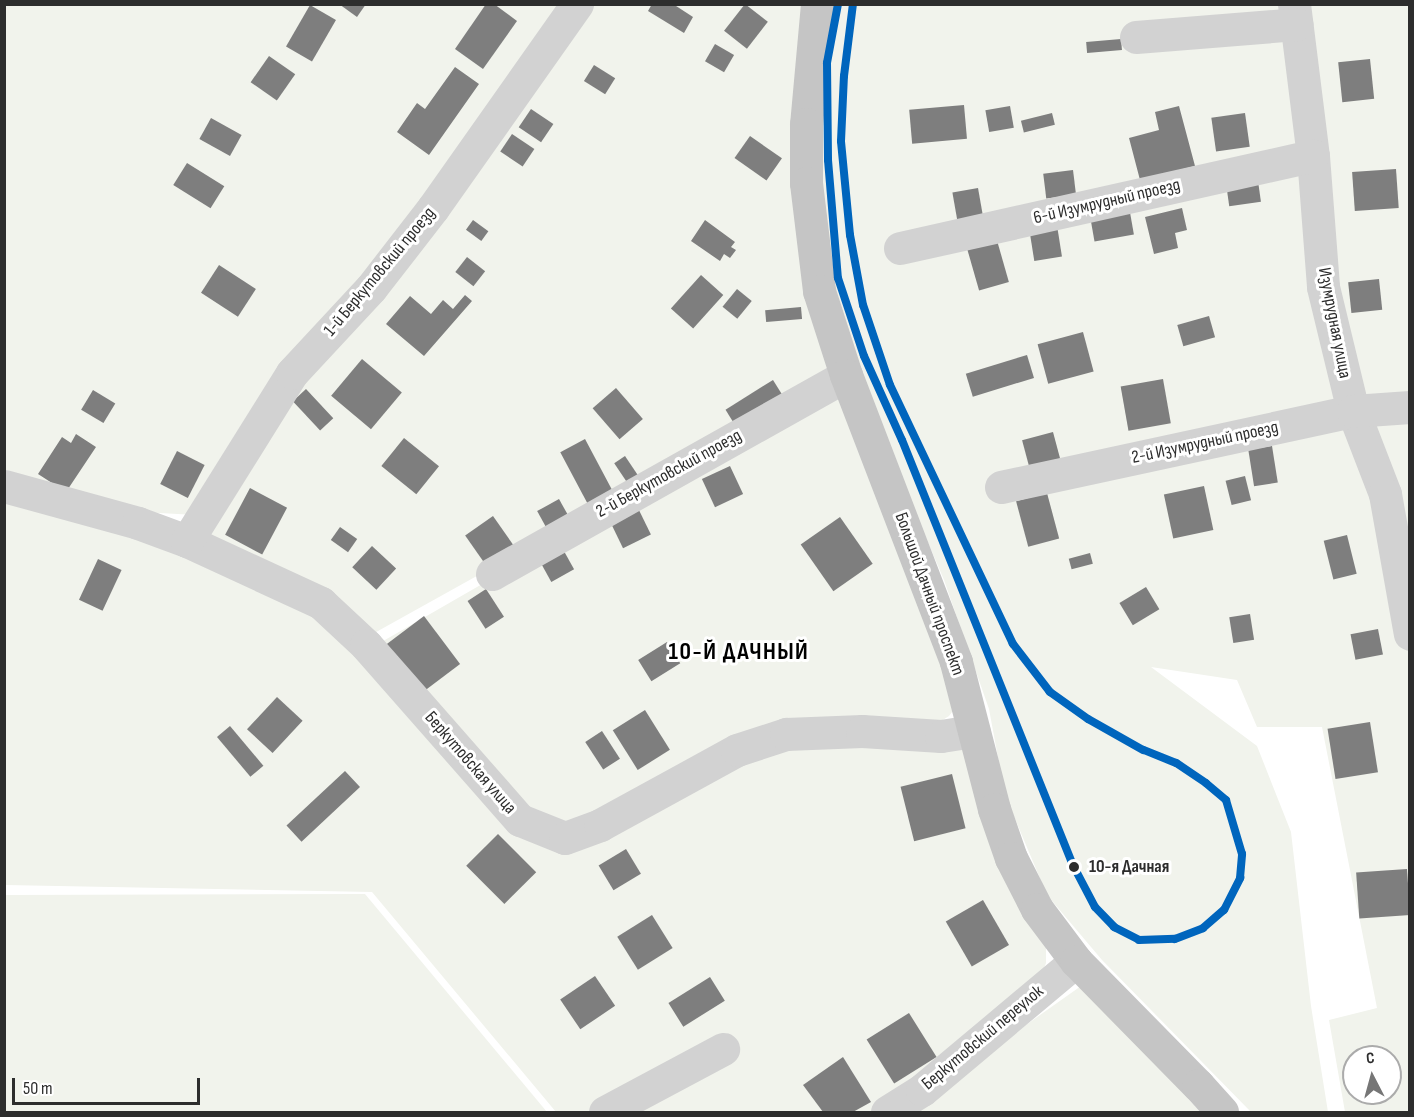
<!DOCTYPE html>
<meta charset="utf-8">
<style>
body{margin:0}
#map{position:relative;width:1414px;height:1117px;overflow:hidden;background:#fff;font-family:"Sofia Sans Condensed",sans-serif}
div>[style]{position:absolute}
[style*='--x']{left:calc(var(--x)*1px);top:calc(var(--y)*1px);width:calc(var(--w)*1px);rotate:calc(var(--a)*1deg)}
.green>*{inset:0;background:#f1f3ec}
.building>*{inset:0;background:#7e7e7e;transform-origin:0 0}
.minor>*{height:33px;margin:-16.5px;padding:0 16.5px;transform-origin:16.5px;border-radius:16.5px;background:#d2d2d2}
.major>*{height:33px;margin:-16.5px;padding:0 16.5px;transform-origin:16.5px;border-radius:16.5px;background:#c5c5c5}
.tram-1>*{height:8px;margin:-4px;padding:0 4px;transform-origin:4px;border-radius:4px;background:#0065bd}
.dots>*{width:16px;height:16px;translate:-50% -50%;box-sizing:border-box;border:3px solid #fff;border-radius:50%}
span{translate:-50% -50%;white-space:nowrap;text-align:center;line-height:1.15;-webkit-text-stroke:6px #fff;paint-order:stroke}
.street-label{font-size:18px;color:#2d2d2d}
.stop-label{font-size:18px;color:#2d2d2d;font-weight:700}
.left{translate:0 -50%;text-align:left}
.district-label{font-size:24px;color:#000;font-weight:700;letter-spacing:1.5px}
.frame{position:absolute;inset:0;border:6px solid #2d2d2d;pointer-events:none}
.north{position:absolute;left:1342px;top:1045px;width:60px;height:60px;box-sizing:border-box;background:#fff;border:2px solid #ababab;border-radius:50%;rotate:354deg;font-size:16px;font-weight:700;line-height:24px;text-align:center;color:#2d2d2d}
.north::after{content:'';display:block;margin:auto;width:21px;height:27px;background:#767676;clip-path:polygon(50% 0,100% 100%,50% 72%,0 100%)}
.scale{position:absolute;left:12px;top:1078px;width:188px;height:27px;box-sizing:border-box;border:3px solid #2d2d2d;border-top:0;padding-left:8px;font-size:18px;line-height:21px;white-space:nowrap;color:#2d2d2d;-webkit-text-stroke:4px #fff;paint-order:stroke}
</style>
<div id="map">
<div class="green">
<div style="clip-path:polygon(4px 5px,569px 5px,196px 515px,141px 512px,5px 480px)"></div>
<div style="clip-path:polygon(587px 5px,806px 5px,836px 376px,369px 636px,202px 536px,240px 466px)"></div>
<div style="clip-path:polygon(evenodd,829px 5px,1409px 5px,1409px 1112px,1345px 1112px,1329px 1020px,1377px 1008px,1322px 727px,1257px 727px,1237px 680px,1151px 667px,1257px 746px,1291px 832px,1311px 1006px,1328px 1112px,1251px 1112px,1102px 960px,1047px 895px,1005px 795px,989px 709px,944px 580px,856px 373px,830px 287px,815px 123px,829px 5px,1354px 1057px,1390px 1057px,1390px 1093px,1354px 1093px,1354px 1057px)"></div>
<div style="clip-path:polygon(838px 386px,958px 704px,949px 716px,938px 723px,786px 725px,566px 826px,526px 814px,378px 644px,590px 522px)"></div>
<div style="clip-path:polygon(5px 500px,133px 532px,316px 608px,569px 847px,785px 742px,970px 749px,1046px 946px,1046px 963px,1040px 979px,960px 1051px,870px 1112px,556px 1112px,372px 892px,5px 885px)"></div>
<div style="clip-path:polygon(365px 894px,547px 1112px,5px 1112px,5px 895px)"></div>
<div style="clip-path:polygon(1081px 986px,1172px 1080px,1200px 1112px,903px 1112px)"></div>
</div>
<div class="building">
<div style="clip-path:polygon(339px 4px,366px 4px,357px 17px)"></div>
<div style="clip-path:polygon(486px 4px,494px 4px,517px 21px,483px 69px,455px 49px)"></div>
<div style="clip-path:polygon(652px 4px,673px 4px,693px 17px,684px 33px,648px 11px)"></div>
<div style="left:745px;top:4px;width:29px;height:34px;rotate:38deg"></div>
<div style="left:310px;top:5px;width:30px;height:48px;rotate:30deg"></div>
<div style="left:1121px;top:39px;width:11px;height:35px;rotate:85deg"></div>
<div style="left:715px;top:44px;width:22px;height:20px;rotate:30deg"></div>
<div style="left:269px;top:56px;width:32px;height:32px;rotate:35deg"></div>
<div style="left:1370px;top:59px;width:40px;height:32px;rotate:84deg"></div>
<div style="left:594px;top:65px;width:25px;height:19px;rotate:32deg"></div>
<div style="clip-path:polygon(455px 67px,479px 84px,429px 155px,397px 132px,417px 103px,425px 109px)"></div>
<div style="left:964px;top:105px;width:34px;height:55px;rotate:85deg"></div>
<div style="left:1010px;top:106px;width:22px;height:25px;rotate:80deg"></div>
<div style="clip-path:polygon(1179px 106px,1195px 166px,1140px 180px,1129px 138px,1159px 130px,1155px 112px)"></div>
<div style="left:531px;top:109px;width:27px;height:22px;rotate:34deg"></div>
<div style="left:1052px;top:113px;width:12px;height:32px;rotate:76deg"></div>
<div style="left:1245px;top:113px;width:34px;height:34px;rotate:82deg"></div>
<div style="left:211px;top:118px;width:35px;height:24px;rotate:29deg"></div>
<div style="left:512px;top:134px;width:27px;height:21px;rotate:34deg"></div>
<div style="left:750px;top:136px;width:39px;height:27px;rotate:35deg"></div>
<div style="left:187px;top:163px;width:44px;height:26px;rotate:32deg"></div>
<div style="left:1396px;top:169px;width:39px;height:44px;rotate:86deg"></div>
<div style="left:1073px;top:170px;width:25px;height:30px;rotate:83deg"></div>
<div style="left:1258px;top:181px;width:21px;height:32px;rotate:82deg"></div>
<div style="left:978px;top:188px;width:36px;height:26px;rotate:80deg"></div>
<div style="left:1128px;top:201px;width:34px;height:40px;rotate:80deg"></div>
<div style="clip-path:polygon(1182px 208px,1187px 230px,1175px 233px,1178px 248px,1154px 254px,1145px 217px)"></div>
<div style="left:1056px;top:219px;width:38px;height:28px;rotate:81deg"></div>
<div style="left:473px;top:220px;width:19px;height:12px;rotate:36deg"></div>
<div style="clip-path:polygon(705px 220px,735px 242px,731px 247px,736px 250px,730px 258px,724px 254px,720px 261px,691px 241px)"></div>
<div style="left:994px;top:230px;width:54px;height:31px;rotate:74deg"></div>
<div style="left:467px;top:257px;width:23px;height:19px;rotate:38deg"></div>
<div style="left:219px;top:265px;width:44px;height:33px;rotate:33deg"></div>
<div style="left:701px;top:275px;width:30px;height:45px;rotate:42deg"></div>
<div style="left:1379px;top:279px;width:31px;height:31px;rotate:84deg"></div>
<div style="left:737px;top:289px;width:19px;height:23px;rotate:39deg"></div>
<div style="clip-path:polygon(465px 295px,472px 301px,424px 356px,386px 324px,410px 296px,431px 314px,443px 300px,453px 309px)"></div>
<div style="left:801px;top:307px;width:12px;height:36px;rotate:85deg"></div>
<div style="left:1209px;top:316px;width:22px;height:33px;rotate:74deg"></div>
<div style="left:1083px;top:332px;width:41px;height:47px;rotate:75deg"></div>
<div style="left:1027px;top:355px;width:24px;height:64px;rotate:73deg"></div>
<div style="left:362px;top:359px;width:52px;height:48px;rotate:40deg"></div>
<div style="left:1163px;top:379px;width:45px;height:43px;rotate:80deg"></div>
<div style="left:773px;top:380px;width:25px;height:56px;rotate:58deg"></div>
<div style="left:616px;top:388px;width:41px;height:31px;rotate:49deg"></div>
<div style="left:306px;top:389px;width:40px;height:18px;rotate:47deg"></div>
<div style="left:93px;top:390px;width:26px;height:23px;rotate:31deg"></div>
<div style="left:1053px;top:432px;width:31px;height:32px;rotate:75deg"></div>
<div style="clip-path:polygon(76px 434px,96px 447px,66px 492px,38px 474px,62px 437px,71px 443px)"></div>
<div style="left:404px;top:438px;width:45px;height:36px;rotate:39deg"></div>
<div style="left:585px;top:439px;width:64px;height:28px;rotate:62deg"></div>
<div style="left:1272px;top:446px;width:37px;height:24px;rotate:81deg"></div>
<div style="left:177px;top:451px;width:31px;height:37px;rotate:27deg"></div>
<div style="left:625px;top:456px;width:27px;height:13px;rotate:56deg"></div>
<div style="left:730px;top:466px;width:31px;height:31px;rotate:65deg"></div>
<div style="left:1245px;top:476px;width:25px;height:20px;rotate:76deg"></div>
<div style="left:1204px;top:486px;width:45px;height:41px;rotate:78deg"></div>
<div style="left:250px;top:488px;width:42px;height:53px;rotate:28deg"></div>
<div style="left:1047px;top:493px;width:47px;height:32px;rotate:75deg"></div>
<div style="left:559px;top:499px;width:25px;height:25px;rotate:61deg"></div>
<div style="left:636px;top:504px;width:34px;height:31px;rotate:64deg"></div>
<div style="left:493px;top:516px;width:40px;height:34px;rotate:55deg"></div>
<div style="left:840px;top:517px;width:57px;height:48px;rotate:55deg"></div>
<div style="left:340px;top:527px;width:21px;height:16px;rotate:35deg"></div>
<div style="left:1347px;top:535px;width:40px;height:24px;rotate:76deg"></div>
<div style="left:560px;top:544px;width:29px;height:26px;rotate:61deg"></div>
<div style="left:372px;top:546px;width:33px;height:29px;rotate:43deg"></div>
<div style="left:1090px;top:553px;width:11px;height:22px;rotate:75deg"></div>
<div style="left:98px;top:559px;width:26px;height:45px;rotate:25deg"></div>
<div style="left:1146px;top:587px;width:26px;height:31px;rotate:59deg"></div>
<div style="left:486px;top:589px;width:33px;height:22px;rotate:57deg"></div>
<div style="left:1250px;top:614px;width:26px;height:21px;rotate:81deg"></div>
<div style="left:424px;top:616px;width:60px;height:49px;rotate:53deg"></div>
<div style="left:1378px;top:629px;width:26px;height:28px;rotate:79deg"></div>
<div style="left:667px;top:642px;width:25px;height:34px;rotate:58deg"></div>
<div style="left:277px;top:697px;width:35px;height:44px;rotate:43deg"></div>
<div style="left:645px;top:710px;width:47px;height:38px;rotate:58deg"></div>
<div style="left:1370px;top:722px;width:51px;height:43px;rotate:81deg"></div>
<div style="left:230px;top:726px;width:52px;height:17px;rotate:50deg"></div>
<div style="left:602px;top:731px;width:33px;height:20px;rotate:57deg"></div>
<div style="left:345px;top:771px;width:22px;height:80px;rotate:47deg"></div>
<div style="left:952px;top:774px;width:56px;height:53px;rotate:76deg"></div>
<div style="left:498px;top:834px;width:54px;height:45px;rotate:45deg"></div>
<div style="left:626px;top:849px;width:29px;height:32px;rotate:59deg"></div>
<div style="left:1407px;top:869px;width:46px;height:51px;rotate:86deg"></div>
<div style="left:983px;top:900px;width:52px;height:43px;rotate:60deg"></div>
<div style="left:652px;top:915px;width:39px;height:41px;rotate:58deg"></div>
<div style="left:595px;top:976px;width:36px;height:42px;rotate:56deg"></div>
<div style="left:710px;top:977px;width:28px;height:49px;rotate:58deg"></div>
<div style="left:909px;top:1013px;width:52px;height:50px;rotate:58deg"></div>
<div style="clip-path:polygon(843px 1057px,871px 1102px,853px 1112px,823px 1112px,803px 1085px)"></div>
</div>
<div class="minor">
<div style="--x:1294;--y:4;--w:153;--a:82.9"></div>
<div style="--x:1313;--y:156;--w:131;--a:85.6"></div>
<div style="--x:1323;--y:287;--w:128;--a:76.4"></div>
<div style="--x:1353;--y:411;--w:89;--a:68.9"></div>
<div style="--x:1385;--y:494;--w:142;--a:79.9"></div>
<div style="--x:1136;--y:37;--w:161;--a:-4.6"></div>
<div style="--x:900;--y:248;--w:423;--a:-12.6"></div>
<div style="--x:4;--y:486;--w:139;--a:15.4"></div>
<div style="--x:138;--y:523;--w:52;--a:20.2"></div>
<div style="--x:187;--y:541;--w:148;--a:24.8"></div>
<div style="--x:321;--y:603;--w:62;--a:43"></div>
<div style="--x:366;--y:645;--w:233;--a:48.7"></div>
<div style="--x:520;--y:820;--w:48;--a:21.8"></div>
<div style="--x:565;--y:838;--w:37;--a:-20"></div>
<div style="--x:600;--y:825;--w:156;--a:-28.7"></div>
<div style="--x:737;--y:750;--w:52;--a:-18.1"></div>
<div style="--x:786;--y:734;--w:76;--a:-2.3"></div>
<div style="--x:862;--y:731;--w:79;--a:3.6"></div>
<div style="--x:941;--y:736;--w:33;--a:-9"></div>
<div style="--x:1001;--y:487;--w:360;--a:-12.2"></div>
<div style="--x:1353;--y:411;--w:57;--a:-4"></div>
<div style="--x:187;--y:541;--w:198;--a:-58"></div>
<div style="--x:292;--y:373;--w:116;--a:-47.1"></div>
<div style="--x:371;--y:288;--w:101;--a:-52.2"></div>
<div style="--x:433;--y:208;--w:250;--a:-54.8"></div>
<div style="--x:492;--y:574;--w:406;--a:-29.3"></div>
<div style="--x:605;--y:1112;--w:134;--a:-28.1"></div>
<div style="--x:887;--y:1112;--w:41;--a:-32.2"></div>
<div style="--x:922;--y:1090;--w:201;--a:-40"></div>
</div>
<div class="major">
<div style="--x:817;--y:4;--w:121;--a:95.2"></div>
<div style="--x:806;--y:124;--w:59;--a:90"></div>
<div style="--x:806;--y:183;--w:109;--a:83.1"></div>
<div style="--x:819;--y:291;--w:88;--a:72.2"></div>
<div style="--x:846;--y:375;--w:307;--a:69"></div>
<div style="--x:956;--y:662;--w:152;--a:75.5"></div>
<div style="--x:994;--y:809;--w:52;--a:70.9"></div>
<div style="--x:1011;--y:858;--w:57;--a:63"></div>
<div style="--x:1037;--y:909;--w:65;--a:53.1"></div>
<div style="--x:1076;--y:961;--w:174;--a:45.5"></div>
<div style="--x:1198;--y:1085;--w:36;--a:48"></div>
</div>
<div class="tram-1">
<div style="--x:838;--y:4;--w:60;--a:100.6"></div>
<div style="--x:827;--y:63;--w:97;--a:89.4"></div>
<div style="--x:828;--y:160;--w:118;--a:85.2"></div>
<div style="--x:838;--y:278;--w:82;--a:71.6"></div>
<div style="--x:864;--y:356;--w:92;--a:65.7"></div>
<div style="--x:902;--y:440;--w:460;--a:68.1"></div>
<div style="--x:1074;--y:867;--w:45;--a:62.3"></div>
<div style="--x:1095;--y:907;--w:28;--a:46"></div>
<div style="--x:1114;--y:927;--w:28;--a:27"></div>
<div style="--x:1139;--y:940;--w:36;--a:-2"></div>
<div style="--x:1175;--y:939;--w:30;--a:-21"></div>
<div style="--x:1203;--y:928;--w:28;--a:-41"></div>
<div style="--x:1224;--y:910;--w:36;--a:-63"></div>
<div style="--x:1240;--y:878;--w:24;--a:-85"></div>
<div style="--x:1242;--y:854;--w:56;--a:-106.5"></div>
<div style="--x:1226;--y:800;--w:26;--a:-140"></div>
<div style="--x:1206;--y:783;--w:36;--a:-146"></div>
<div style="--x:1176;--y:763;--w:35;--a:-158"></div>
<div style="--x:1143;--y:750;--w:63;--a:-150.6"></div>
<div style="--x:1088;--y:719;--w:47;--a:-144.6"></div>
<div style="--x:1050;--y:692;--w:61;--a:-127.6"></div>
<div style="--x:1013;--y:644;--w:287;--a:-115.4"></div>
<div style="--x:890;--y:385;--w:84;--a:-108.6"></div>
<div style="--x:863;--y:305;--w:71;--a:-100.5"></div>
<div style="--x:850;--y:235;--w:94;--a:-95.5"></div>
<div style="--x:841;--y:141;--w:65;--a:-87.4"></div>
<div style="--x:844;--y:76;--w:73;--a:-82.9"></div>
</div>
<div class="dots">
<div style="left:1074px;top:867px;background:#2d2d2d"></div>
</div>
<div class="street-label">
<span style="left:1107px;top:202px;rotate:-13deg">6-й Изумрудный проезд</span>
<span style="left:380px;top:272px;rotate:-50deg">1-й Беркутовский проезд</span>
<span style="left:1334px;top:323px;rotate:79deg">Изумрудная улица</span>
<span style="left:1205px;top:443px;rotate:-12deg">2-й Изумрудный проезд</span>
<span style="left:669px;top:474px;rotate:-29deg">2-й Беркутовский проезд</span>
<span style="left:929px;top:594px;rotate:70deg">Большой Дачный проспект</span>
<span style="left:470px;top:763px;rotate:49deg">Беркутовская улица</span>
<span style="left:983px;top:1038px;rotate:-40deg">Беркутовский переулок</span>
</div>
<div class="stop-label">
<span class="left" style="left:1089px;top:867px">10-я Дачная</span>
</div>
<div class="district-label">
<span style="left:739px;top:652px">10-Й ДАЧНЫЙ</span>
</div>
<div class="frame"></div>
<div class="north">С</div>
<div class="scale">50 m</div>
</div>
